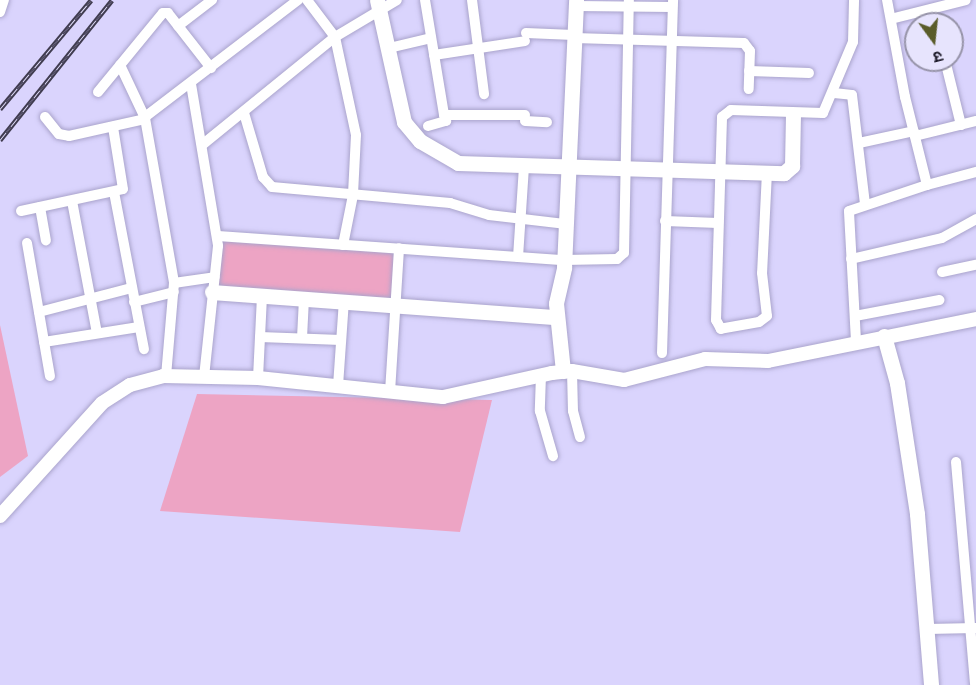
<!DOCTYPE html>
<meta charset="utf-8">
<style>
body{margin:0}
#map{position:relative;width:976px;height:685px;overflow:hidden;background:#dad4fd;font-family:"Noto Sans","Noto Sans Devanagari",sans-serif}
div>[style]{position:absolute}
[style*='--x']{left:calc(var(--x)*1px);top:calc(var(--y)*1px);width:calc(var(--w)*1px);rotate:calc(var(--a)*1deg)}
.green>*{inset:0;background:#eda4c4;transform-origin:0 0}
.roads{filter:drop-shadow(0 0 2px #aaa4cc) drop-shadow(0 0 2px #aaa4cc)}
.street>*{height:10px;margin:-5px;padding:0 5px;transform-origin:5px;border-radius:5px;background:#fff}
.secondary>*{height:14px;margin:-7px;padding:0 7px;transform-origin:7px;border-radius:7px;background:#fff}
.primary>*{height:15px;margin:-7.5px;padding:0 7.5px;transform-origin:7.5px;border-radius:7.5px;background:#fff}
.rail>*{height:5px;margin-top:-2.5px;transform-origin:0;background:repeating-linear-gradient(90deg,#e7e4fd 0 9px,#403c50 0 18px);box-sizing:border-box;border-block:2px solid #403c50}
span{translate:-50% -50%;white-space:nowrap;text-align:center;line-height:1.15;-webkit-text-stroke:6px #e7e4fd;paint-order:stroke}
.north{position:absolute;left:904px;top:12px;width:60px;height:60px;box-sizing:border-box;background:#e7e4fd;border:2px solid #9693a8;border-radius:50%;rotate:165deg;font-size:16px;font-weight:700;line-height:24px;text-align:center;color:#1d1a29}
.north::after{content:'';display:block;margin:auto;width:21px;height:27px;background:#5a5c2a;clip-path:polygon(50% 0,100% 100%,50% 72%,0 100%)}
</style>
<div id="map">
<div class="green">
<div style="left:218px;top:236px;width:181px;height:56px;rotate:4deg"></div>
<div style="clip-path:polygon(0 325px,28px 456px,0 477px)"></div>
<div style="clip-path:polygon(197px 394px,492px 400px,460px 532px,160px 511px)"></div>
</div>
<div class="roads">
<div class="street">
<div style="--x:307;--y:0;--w:46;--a:52.9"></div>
<div style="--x:335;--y:37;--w:100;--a:77.9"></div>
<div style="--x:356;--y:135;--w:60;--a:92.9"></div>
<div style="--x:353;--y:195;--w:51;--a:101.3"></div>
<div style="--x:425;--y:0;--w:117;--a:80.6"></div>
<div style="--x:444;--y:115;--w:81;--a:0"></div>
<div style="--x:472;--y:0;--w:95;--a:82.7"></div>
<div style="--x:576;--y:6;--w:96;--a:0.6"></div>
<div style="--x:932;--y:9;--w:15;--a:79"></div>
<div style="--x:0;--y:12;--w:13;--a:-72"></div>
<div style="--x:891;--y:19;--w:77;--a:-14.2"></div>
<div style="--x:178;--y:26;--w:43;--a:-37.4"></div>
<div style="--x:526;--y:33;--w:48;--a:2.4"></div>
<div style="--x:574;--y:38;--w:170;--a:1.7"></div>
<div style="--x:744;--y:43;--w:10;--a:53"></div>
<div style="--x:750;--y:51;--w:38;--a:92"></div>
<div style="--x:389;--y:48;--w:43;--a:-13.4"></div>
<div style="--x:434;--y:55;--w:92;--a:-8.7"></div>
<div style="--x:945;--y:60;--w:67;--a:76.2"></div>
<div style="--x:120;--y:65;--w:59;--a:64.7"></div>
<div style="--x:145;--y:118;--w:168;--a:80"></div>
<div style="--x:174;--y:283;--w:93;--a:94.9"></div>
<div style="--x:749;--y:71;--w:60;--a:1.9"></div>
<div style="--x:191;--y:84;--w:164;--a:80.5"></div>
<div style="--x:218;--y:246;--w:131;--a:96.1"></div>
<div style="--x:98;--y:92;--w:102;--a:-50.6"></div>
<div style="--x:163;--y:13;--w:5;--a:0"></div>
<div style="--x:168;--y:13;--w:70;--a:52"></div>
<div style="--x:834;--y:93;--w:18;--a:6"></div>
<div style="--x:852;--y:95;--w:110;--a:83.2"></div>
<div style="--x:244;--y:113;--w:67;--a:73.5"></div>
<div style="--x:263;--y:177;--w:13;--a:48"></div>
<div style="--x:272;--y:187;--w:179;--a:5.1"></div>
<div style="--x:450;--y:203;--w:41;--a:17.1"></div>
<div style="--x:489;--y:215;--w:78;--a:6.7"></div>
<div style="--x:45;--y:117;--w:22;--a:51"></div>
<div style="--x:59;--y:134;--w:10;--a:11"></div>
<div style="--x:69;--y:136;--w:74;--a:-12.5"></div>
<div style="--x:141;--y:120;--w:198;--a:-37.4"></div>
<div style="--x:525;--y:121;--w:22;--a:3"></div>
<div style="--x:428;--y:126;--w:19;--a:-16"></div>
<div style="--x:446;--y:121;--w:5;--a:-90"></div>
<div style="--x:915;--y:136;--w:63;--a:-13.8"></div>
<div style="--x:859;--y:143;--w:56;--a:-12.3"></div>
<div style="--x:202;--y:145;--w:171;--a:-39.1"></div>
<div style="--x:335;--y:37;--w:72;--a:-30.8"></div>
<div style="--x:767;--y:172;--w:101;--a:92.8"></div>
<div style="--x:762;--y:273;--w:43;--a:83.4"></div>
<div style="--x:767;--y:316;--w:10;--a:143"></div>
<div style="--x:759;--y:322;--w:39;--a:170"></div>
<div style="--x:721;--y:329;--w:10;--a:-119"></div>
<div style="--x:716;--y:320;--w:203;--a:-88.3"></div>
<div style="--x:722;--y:117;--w:11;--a:-38"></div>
<div style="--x:731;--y:110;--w:92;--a:1.9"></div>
<div style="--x:823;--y:113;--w:77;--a:-67.1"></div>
<div style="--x:853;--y:42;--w:42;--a:-88.6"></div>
<div style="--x:927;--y:185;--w:51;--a:-14.9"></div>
<div style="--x:114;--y:192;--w:160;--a:79.2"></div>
<div style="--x:72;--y:201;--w:134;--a:79.3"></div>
<div style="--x:40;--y:207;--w:34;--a:80"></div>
<div style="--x:21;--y:211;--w:104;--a:-12.2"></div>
<div style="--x:123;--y:189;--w:63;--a:-99.2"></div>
<div style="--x:665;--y:221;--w:53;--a:2.2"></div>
<div style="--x:218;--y:236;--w:347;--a:4"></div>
<div style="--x:564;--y:260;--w:53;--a:-1.1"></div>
<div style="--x:617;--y:259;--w:9;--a:-41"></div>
<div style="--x:624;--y:253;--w:253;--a:-88.9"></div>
<div style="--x:27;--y:243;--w:135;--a:80.2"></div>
<div style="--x:518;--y:257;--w:91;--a:-86.2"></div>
<div style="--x:851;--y:259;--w:93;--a:-13"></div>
<div style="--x:942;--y:238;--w:39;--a:-29"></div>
<div style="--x:942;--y:272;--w:35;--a:-12"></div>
<div style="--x:174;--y:283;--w:41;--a:-8.3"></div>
<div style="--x:134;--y:302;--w:41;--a:-14"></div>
<div style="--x:39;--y:312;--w:96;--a:-14.5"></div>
<div style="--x:855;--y:316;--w:86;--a:-10.7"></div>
<div style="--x:260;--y:337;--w:81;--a:2.1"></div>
<div style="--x:302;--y:338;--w:40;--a:-87.1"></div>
<div style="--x:856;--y:341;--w:130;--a:-93.1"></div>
<div style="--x:849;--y:211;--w:82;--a:-18.4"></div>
<div style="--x:927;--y:185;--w:91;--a:-104"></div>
<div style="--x:905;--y:97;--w:99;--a:-100.5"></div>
<div style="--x:44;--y:342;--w:96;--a:-9"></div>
<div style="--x:662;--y:353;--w:353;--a:-88.2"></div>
<div style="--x:572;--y:371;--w:40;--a:88.6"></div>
<div style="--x:573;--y:411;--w:27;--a:75"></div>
<div style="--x:541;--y:375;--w:36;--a:92"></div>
<div style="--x:540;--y:411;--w:47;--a:73.9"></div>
<div style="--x:258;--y:378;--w:83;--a:-87.2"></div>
<div style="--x:338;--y:386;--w:85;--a:-86"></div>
<div style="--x:390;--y:392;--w:144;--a:-86.4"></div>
<div style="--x:956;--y:462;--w:224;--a:85.1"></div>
<div style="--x:927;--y:629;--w:49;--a:-1.2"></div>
</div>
<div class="secondary">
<div style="--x:0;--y:516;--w:152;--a:-47.9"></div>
<div style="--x:102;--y:403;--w:33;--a:-33"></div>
<div style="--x:130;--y:385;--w:34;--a:-15"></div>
<div style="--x:163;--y:376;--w:95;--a:1.2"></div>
<div style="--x:258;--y:378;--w:186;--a:5.9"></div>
<div style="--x:443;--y:397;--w:112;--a:-12.4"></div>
<div style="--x:552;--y:373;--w:20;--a:-6"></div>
<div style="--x:572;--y:371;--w:53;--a:9.8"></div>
<div style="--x:624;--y:380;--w:84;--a:-14.5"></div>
<div style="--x:705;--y:359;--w:63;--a:1.8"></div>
<div style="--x:768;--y:361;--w:212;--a:-11.4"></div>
</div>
<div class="primary">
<div style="--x:377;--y:0;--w:125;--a:77.5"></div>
<div style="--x:404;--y:122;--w:25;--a:50"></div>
<div style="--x:420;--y:141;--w:44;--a:30.1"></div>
<div style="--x:458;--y:163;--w:326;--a:1.8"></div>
<div style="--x:784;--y:173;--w:11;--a:-41"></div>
<div style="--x:792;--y:166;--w:51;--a:-88.9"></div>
<div style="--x:212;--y:292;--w:345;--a:4.2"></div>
<div style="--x:884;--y:336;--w:49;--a:74.5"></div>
<div style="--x:897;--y:383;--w:133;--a:81.3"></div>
<div style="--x:917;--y:514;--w:172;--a:85.3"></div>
<div style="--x:563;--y:371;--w:68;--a:-95.9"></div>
<div style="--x:556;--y:303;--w:37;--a:-77"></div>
<div style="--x:564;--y:267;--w:267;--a:-87.4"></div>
</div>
</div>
<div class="rail">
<div style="--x:0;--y:109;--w:142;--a:-50.1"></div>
<div style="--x:0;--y:140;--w:179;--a:-51.3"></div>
</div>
<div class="north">उ</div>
</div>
